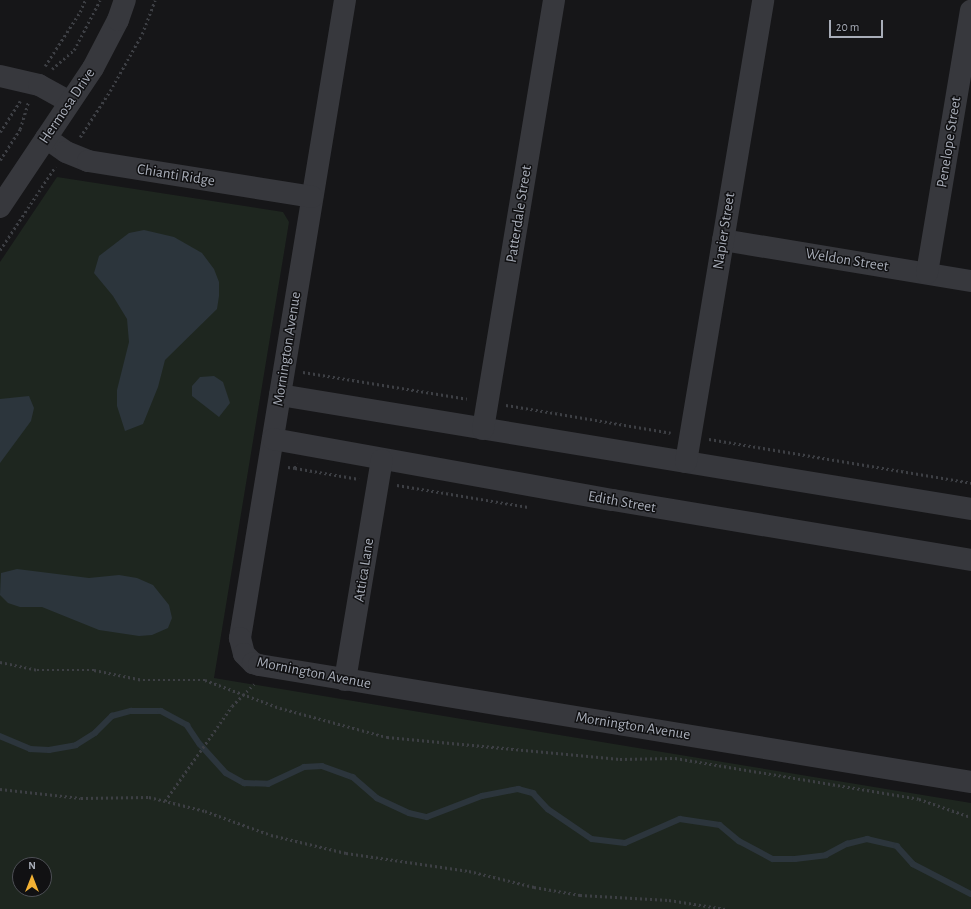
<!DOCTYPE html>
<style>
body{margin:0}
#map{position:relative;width:971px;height:909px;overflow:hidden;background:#161618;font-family:"Alegreya Sans",sans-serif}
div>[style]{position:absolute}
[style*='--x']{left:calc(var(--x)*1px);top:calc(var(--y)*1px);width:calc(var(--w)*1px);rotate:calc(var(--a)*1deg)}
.green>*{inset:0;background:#1e261f}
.water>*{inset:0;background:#2c353c}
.stream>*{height:5.5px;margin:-2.75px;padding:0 2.75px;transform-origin:2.75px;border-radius:2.75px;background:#2c353c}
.path>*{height:2.5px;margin-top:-1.25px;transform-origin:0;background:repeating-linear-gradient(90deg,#3d3f44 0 2px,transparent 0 5px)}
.minor>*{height:22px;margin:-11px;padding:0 11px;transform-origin:11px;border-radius:11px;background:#37383d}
span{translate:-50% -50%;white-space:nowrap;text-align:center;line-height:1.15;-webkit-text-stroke:3px #111113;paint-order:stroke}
.street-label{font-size:15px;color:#a8adb8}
.north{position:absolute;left:12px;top:857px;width:40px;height:40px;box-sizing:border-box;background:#111113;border:1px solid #4d4f55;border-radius:50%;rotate:0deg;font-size:11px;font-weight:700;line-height:16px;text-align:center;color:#a8adb8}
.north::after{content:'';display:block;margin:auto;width:14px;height:18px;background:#f2b134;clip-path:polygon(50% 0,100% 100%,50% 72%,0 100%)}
.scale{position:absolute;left:829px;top:20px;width:54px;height:18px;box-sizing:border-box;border:2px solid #a8adb8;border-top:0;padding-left:5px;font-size:12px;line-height:14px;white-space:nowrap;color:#a8adb8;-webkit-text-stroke:3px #111113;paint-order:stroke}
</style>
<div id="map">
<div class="green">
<div style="clip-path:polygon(evenodd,57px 177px,283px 212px,289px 222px,214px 678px,971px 803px,971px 909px,0 909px,0 262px,57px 177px,20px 865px,44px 865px,44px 889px,20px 889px,20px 865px)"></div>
</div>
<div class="water">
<div style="clip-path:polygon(144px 230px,174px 237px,202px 253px,214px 269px,219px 282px,219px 296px,217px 309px,165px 360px,158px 387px,143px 424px,125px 431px,117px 406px,117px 390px,129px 342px,127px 319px,113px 296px,94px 273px,99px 256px,129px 233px)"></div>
<div style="clip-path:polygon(214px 376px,223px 382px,230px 403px,219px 417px,192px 396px,192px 386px,200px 377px)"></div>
<div style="clip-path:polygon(29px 396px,34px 408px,31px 421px,0 463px,0 399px)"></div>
<div style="clip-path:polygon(17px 569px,89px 578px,119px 575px,137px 578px,153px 585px,169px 605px,172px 618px,168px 628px,152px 635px,139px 636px,99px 630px,42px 607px,20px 607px,8px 603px,0 595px,1px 573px)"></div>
</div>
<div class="stream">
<div style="--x:0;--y:736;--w:33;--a:23"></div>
<div style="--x:30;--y:749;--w:19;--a:3"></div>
<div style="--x:49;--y:750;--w:27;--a:-10"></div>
<div style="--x:76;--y:745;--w:22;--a:-32"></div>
<div style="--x:95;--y:733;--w:24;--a:-45"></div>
<div style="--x:112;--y:716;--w:20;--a:-15"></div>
<div style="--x:131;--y:711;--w:30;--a:0"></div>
<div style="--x:161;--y:711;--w:30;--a:28"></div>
<div style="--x:187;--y:725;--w:23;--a:56"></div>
<div style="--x:200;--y:744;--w:39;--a:48"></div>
<div style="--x:226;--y:773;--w:21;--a:29"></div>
<div style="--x:244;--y:783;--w:24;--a:2"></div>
<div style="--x:268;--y:784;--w:40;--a:-25"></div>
<div style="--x:304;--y:767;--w:18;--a:-3"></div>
<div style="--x:322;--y:766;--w:33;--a:20"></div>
<div style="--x:353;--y:777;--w:32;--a:41"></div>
<div style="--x:377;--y:798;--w:35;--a:25"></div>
<div style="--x:409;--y:813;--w:18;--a:13"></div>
<div style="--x:427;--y:817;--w:59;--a:-20.9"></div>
<div style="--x:482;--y:796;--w:37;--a:-11"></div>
<div style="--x:518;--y:789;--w:16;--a:15"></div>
<div style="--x:533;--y:793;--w:22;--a:47"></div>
<div style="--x:548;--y:809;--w:53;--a:34.3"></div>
<div style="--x:592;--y:839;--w:33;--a:7"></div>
<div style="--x:625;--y:843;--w:60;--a:-23.6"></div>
<div style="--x:680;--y:819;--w:40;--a:8.5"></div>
<div style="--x:720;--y:825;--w:25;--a:40"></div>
<div style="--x:739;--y:841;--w:38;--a:28"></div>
<div style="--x:773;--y:859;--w:22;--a:0"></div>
<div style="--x:795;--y:859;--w:31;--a:-7"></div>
<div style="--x:826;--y:855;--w:24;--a:-28"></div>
<div style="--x:847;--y:844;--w:21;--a:-14"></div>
<div style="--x:867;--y:839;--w:31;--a:13"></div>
<div style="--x:897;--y:846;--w:24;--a:48"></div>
<div style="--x:913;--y:864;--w:65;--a:27.3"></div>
</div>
<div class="path">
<div style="--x:45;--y:66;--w:64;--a:-57.1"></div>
<div style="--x:80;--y:12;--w:13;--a:-67"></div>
<div style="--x:52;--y:69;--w:29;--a:-41"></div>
<div style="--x:74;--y:50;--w:56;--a:-62.5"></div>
<div style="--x:0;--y:132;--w:37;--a:-57"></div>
<div style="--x:80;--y:137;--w:55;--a:-56.9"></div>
<div style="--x:110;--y:91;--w:65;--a:-60.7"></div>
<div style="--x:142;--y:34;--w:36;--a:-69"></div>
<div style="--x:0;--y:160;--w:37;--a:-57"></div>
<div style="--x:20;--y:129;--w:28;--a:-73"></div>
<div style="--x:0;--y:250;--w:100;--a:-56.5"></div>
<div style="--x:303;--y:372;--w:166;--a:9.3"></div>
<div style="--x:506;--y:405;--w:167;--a:9.6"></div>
<div style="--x:709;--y:439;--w:266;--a:9.5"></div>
<div style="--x:288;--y:467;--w:7;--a:8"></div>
<div style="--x:295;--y:468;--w:5;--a:-79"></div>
<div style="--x:295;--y:468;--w:65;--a:9.8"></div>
<div style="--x:397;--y:485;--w:133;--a:9.5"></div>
<div style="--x:0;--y:662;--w:38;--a:12"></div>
<div style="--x:37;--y:670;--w:57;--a:0"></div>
<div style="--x:94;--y:670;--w:50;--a:11.5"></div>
<div style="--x:143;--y:680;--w:62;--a:0"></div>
<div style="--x:205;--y:680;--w:80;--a:20.5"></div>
<div style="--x:280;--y:708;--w:111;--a:15.2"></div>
<div style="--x:387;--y:737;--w:234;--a:5.4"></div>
<div style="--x:620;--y:759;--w:55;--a:-1"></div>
<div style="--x:675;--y:758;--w:247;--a:9.5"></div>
<div style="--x:919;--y:799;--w:55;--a:19.1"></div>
<div style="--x:0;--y:789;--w:81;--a:6.3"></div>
<div style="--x:81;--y:798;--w:68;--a:-0.8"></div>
<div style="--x:149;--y:797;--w:58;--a:14"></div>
<div style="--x:205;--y:811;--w:70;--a:20"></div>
<div style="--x:271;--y:835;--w:77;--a:13.5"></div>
<div style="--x:346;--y:853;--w:124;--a:8.3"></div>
<div style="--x:469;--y:871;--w:67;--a:13.8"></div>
<div style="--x:534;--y:887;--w:47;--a:9.9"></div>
<div style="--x:580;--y:895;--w:89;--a:3.2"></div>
<div style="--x:669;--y:900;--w:57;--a:9.1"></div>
<div style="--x:165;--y:801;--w:116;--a:-54.8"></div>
<div style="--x:232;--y:706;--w:31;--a:-45"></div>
</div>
<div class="minor">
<div style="--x:345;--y:0;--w:647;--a:99.35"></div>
<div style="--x:240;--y:638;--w:16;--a:76"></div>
<div style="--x:244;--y:654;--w:13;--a:45"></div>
<div style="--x:253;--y:663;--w:6;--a:18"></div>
<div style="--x:259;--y:665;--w:722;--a:9.33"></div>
<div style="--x:0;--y:76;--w:40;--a:13"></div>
<div style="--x:39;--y:85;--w:35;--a:29"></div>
<div style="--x:46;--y:138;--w:24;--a:35"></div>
<div style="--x:66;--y:152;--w:24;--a:22"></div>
<div style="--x:88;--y:161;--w:227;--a:9.1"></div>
<div style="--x:0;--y:207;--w:167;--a:-56.2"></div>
<div style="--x:93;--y:68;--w:54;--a:-62.5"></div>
<div style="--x:118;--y:20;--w:21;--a:-71"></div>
<div style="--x:723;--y:240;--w:251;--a:9.4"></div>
<div style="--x:927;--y:273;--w:266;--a:-80.5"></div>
<div style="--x:280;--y:395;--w:700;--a:9.37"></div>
<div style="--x:483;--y:429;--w:435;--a:-80.6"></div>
<div style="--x:273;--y:439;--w:345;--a:10.2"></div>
<div style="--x:613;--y:500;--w:363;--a:9.5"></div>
<div style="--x:686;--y:462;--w:468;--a:-80.5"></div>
<div style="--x:345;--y:680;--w:223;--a:-80.5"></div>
</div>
<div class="street-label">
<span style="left:67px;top:106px;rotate:-56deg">Hermosa Drive</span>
<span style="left:949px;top:142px;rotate:-81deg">Penelope Street</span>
<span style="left:176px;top:175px;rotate:9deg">Chianti Ridge</span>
<span style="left:519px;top:214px;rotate:-81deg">Patterdale Street</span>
<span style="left:724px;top:231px;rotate:-81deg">Napier Street</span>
<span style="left:847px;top:260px;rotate:9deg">Weldon Street</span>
<span style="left:287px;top:349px;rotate:-81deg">Mornington Avenue</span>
<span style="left:622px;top:502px;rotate:10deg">Edith Street</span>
<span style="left:364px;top:570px;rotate:-81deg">Attica Lane</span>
<span style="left:314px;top:673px;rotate:11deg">Mornington Avenue</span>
<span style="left:633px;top:726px;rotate:9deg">Mornington Avenue</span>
</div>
<div class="north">N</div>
<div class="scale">20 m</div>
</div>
